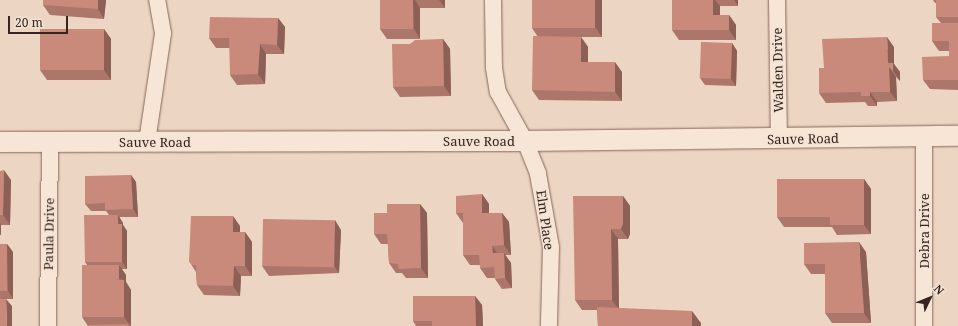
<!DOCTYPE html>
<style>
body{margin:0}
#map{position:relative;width:958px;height:326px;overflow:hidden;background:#ecd6c3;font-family:"Noto Serif",serif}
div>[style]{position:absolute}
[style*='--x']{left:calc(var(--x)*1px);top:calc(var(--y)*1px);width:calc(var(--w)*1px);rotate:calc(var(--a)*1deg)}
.roads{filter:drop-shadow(0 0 1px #86675b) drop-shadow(0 0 1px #86675b)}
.minor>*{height:16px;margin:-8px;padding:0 8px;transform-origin:8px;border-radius:8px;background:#f7e5d6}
.tertiary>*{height:20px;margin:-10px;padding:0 10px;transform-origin:10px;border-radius:10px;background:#f7e5d6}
.wall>*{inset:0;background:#ad766a}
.shaded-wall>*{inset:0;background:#8d6056}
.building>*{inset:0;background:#c9897b;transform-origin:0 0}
span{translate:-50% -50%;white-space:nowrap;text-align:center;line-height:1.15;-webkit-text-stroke:3px #f4e2d3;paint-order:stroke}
.street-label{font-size:13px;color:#36241e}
.north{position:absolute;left:910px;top:278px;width:40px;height:40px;-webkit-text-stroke:3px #f4e2d3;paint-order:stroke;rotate:47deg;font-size:11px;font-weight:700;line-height:16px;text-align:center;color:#36241e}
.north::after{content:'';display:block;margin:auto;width:14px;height:18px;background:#36241e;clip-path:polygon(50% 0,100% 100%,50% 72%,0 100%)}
.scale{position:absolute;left:8px;top:16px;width:60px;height:18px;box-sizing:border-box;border:2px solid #36241e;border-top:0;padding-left:5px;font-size:12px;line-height:14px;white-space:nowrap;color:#36241e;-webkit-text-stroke:3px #f4e2d3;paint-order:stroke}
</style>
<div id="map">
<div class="roads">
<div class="minor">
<div style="--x:493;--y:0;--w:68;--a:89.2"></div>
<div style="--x:494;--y:68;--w:24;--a:81"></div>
<div style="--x:498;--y:92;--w:56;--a:61.1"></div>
<div style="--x:525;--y:141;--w:35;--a:68"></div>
<div style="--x:538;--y:174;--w:74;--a:79.9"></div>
<div style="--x:551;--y:247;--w:79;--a:91.5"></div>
<div style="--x:777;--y:0;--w:139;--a:89.2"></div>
<div style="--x:924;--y:136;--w:190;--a:90"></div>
<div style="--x:147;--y:142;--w:110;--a:-81.6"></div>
<div style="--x:163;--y:33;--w:34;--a:-100"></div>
<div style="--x:48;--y:326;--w:184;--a:-89.4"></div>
</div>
<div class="tertiary">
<div style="--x:0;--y:142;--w:525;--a:-0.11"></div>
<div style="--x:525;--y:141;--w:433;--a:-0.7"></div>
</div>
</div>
<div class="wall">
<div style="clip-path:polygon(106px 0,104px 19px,50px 15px,43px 5px)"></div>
<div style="clip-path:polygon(380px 0,445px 0,445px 8px,420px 8px,420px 39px,387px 39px,380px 29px)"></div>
<div style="clip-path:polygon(602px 0,602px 37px,575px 37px,581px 37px,588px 47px,588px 62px,622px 72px,622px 101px,539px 100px,532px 90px,538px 37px,532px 28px)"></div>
<div style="clip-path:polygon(672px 0,738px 0,738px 6px,720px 6px,720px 15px,729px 15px,736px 25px,736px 40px,679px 40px,672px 30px)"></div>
<div style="clip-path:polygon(933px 0,958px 0,958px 90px,930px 89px,923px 80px,949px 56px,949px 51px,939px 51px,932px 41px,941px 23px,936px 17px,936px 3px,935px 3px)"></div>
<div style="clip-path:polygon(278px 18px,285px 27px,284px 54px,266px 54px,265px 84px,237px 85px,230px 75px,230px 48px,216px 48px,209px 38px)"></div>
<div style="clip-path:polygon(104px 29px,111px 39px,111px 80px,47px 80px,40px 70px)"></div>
<div style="clip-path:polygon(443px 39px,450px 49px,451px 96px,400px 97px,393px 87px,410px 44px)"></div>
<div style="clip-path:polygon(732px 43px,737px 51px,736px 86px,705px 85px,700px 78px)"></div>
<div style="clip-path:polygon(894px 47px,894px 64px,900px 72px,900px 81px,896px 77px,897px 101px,877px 102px,877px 106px,868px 106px,865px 102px,826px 103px,819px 93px,824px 68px)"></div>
<div style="clip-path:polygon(0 171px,11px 180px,10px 225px,1px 225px,1px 235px,0 235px)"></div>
<div style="clip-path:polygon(131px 175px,136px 182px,138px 217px,119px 217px,123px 223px,123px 225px,127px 231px,127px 269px,122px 269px,126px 275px,126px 282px,131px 290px,131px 326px,88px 326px,82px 317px,87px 265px,85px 262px,109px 215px,106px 211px,91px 211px,85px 204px)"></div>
<div style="clip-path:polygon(864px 179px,871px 189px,871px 234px,837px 235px,832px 227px,784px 227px,777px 217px)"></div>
<div style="clip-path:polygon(482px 194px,489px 204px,489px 213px,502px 213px,509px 222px,511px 255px,505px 255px,511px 263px,512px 288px,502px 289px,495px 279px,495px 278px,487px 278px,480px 268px,480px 265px,470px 265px,463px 255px,463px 223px,456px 213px)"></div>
<div style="clip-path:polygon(623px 196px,630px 206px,630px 234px,628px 239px,618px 239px,619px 308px,701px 323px,701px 326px,598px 326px,597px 310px,582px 310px,575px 300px)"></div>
<div style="clip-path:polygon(420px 204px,427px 213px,428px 278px,406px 278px,402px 273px,396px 273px,389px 263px,388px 244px,381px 244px,374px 234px,387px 213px)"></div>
<div style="clip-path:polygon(240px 226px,240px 232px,245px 232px,252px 242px,252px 276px,241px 276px,240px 296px,204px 295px,197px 285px,196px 272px,189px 261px)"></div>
<div style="clip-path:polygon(341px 230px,339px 273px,269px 276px,262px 266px)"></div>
<div style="clip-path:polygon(0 244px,7px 244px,13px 252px,13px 299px,0 299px)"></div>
<div style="clip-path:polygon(866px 252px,871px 323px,832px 323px,825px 313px,825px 274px,811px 274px,804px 264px)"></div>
<div style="clip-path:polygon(475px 296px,482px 305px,483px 326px,416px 326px,413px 321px)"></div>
</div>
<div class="shaded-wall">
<div style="clip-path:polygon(98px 0,106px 0,104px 19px,98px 9px)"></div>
<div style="clip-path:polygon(413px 0,415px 0,420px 8px,420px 39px,414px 29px)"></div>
<div style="clip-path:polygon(439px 0,445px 0,445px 8px)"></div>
<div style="clip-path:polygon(595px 0,602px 0,602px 37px,595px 27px)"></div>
<div style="clip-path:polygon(713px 0,715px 0,720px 6px,720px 25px,713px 15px)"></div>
<div style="clip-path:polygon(734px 0,738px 0,738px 6px)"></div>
<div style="clip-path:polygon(729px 15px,736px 25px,736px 40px,729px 30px)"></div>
<div style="clip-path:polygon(278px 18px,285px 27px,284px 54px,277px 45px)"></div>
<div style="clip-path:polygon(104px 29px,111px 39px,111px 80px,104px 70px)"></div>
<div style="clip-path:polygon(581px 37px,588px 47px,588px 72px,581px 62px)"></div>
<div style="clip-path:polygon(887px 37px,894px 47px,894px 64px,900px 72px,900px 81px,888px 63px)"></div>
<div style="clip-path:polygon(443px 39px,450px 49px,451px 96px,444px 86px)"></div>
<div style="clip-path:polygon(732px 43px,737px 51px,736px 86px,731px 79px)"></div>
<div style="clip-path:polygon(260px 44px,266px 54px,265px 84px,258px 74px)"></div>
<div style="clip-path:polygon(615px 62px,622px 72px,622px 101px,615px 92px)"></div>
<div style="clip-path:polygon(889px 67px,896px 77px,897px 101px,890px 92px)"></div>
<div style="clip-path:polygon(870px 92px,877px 102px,877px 106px,870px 96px)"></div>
<div style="clip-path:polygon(4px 170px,11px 180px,10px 225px,3px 215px)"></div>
<div style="clip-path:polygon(131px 175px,136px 182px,138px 217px,133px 209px)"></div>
<div style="clip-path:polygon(864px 179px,871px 189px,871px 234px,864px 225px)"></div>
<div style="clip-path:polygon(482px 194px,489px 204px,489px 223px,482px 213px)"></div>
<div style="clip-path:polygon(623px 196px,630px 206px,630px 234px,628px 239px,621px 229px)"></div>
<div style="clip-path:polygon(420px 204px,427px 213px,428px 278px,421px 268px)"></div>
<div style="clip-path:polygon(502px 213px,509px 222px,511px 255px,504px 245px)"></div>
<div style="clip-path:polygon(118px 215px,123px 223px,123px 225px,127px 231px,127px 269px,122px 262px,118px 224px)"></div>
<div style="clip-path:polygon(233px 216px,240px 226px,240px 242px,233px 232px)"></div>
<div style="clip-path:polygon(335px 220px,341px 230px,339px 273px,332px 263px)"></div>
<div style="clip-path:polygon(0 223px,1px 225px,1px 235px,0 233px)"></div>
<div style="clip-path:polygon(611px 229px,618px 239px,619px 310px,612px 300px)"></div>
<div style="clip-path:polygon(245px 232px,252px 242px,252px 276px,245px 266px)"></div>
<div style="clip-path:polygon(859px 242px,866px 252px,871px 323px,864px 313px)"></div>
<div style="clip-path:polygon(7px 244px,13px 252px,13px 299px,8px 291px)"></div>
<div style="clip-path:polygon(492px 246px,499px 256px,493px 253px)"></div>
<div style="clip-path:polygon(504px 253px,511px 263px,512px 288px,505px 278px)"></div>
<div style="clip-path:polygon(119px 265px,126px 275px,126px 282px,131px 290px,131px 326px,124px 317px,119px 279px)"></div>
<div style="clip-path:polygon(234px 266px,241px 276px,240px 296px,233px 286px)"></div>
<div style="clip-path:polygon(475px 296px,482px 305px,483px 326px,476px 326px)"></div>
<div style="clip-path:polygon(6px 299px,12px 306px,12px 326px,7px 326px)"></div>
<div style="clip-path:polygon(692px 311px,701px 323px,701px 326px,692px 326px)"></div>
</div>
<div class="building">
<div style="clip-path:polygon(43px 0,98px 0,98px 9px,43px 5px)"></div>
<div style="left:380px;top:0;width:33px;height:29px"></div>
<div style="left:532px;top:0;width:63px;height:28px"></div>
<div style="clip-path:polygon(672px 0,713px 0,713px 15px,729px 15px,729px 30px,672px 30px)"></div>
<div style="left:936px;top:0;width:22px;height:17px"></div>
<div style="clip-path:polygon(210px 17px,278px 18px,277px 45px,260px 44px,258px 74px,230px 75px,229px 38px,209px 38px)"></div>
<div style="clip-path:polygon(932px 23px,958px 23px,958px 80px,923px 80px,922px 57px,949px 56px,949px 41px,932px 41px)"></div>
<div style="left:40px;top:29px;width:64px;height:41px"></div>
<div style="clip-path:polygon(533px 36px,581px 37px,581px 62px,615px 62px,615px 92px,532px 90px)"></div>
<div style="clip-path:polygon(887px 37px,888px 63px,893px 63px,893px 71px,889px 67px,890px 92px,870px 92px,870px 96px,861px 96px,861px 92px,819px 93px,819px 68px,824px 68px,822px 39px)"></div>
<div style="clip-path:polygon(443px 39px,444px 86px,393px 87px,392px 44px,410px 44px,415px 40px)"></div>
<div style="left:701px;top:42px;width:31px;height:36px;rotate:2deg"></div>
<div style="clip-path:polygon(4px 170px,3px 215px,0 215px,0 171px)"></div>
<div style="clip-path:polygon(131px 175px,133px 209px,105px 210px,105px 203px,85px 204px,85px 176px)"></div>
<div style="clip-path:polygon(777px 179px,864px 179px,864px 225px,830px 225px,830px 217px,777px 217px)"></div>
<div style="clip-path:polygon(482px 194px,482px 213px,502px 213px,504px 245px,492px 246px,493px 253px,504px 253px,505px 278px,495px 279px,494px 267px,480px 268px,479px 255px,463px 255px,463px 213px,456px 213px,456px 196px)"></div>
<div style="clip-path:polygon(573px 196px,623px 196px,623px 224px,621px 229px,611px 229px,612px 300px,575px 300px)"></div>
<div style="clip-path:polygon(387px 204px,420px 204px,421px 268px,399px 269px,398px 264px,389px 263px,387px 234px,374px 234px,374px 213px,387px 213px)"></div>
<div style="clip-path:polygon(84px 215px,118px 215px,118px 224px,122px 224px,122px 262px,85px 262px)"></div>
<div style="clip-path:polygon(191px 216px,233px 216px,233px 232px,245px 232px,245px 266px,234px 266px,233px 286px,197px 285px,196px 265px,192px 265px,189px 261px)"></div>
<div style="left:263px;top:219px;width:72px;height:47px;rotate:1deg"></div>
<div style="clip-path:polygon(859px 242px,864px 313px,825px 313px,825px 264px,804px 264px,804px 243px)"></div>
<div style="left:0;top:244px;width:7px;height:47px"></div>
<div style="clip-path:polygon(82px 265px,119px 265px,119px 279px,114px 279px,124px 280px,124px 317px,82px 317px)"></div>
<div style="clip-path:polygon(413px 296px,475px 296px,476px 326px,432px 326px,432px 321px,413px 321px)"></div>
<div style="clip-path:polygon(0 299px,6px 299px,7px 326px,0 326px)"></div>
<div style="clip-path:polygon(597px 307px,692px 311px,692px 326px,598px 326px)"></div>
<div style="clip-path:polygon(128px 324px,128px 326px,89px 326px,89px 325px)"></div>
</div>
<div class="street-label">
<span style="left:778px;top:70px;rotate:-91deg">Walden Drive</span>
<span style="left:803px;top:139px;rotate:-1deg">Sauve Road</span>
<span style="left:479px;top:141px">Sauve Road</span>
<span style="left:155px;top:142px">Sauve Road</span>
<span style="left:545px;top:220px;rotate:82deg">Elm Place</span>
<span style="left:924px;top:231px;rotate:-90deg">Debra Drive</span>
<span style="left:49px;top:234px;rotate:-89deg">Paula Drive</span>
</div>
<div class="north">N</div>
<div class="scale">20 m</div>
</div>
